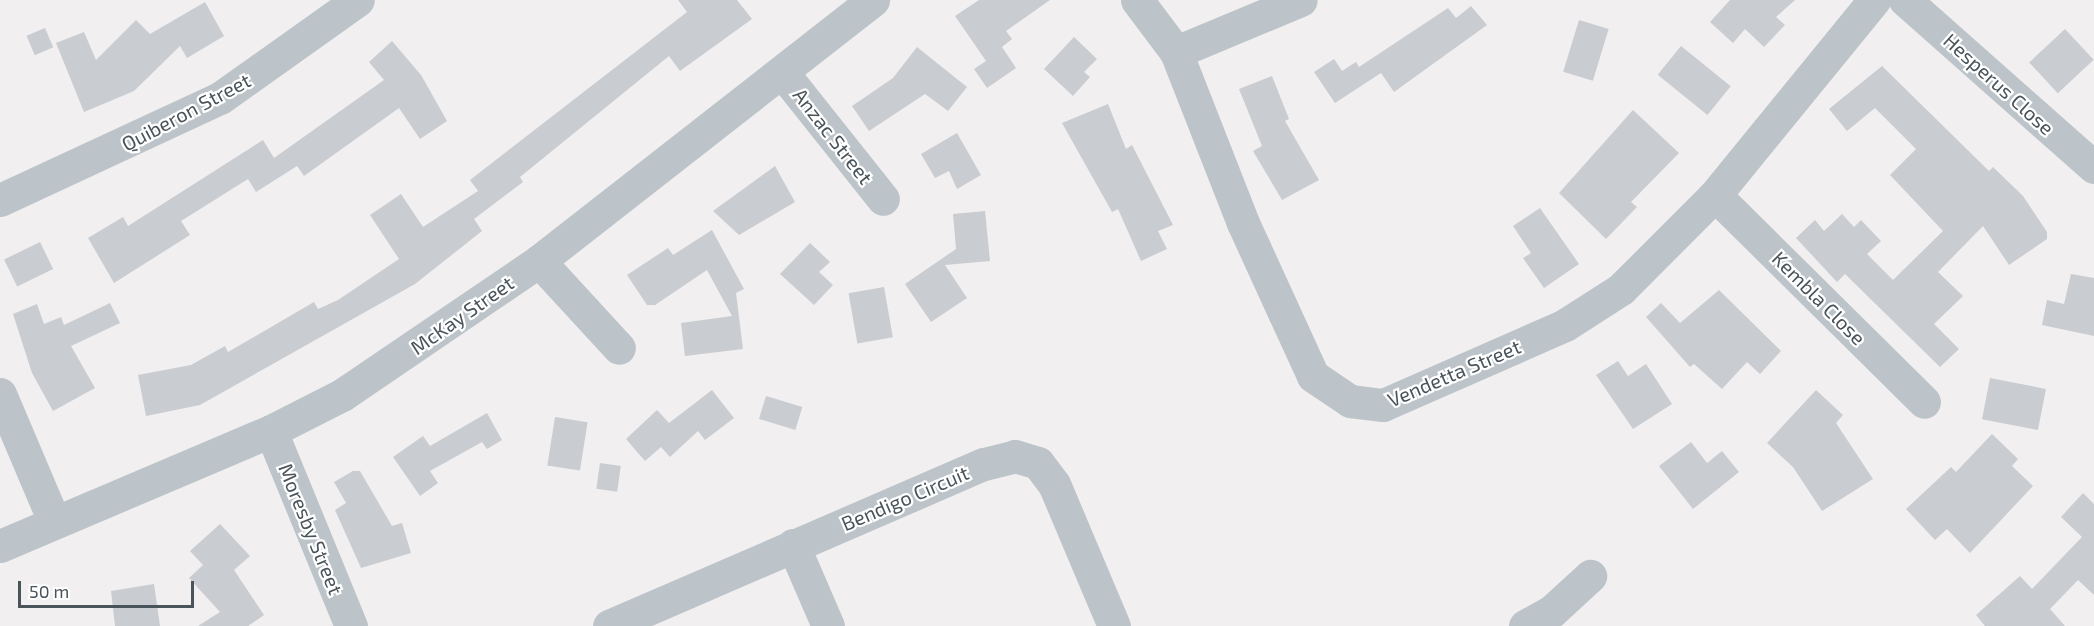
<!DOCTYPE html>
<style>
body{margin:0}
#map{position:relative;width:2094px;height:626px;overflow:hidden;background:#f1efef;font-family:"Exo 2",sans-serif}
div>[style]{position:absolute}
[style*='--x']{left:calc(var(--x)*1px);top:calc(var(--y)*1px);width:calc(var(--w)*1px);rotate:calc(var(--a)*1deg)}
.building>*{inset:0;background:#c9ccd1;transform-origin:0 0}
.minor>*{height:33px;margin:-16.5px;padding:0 16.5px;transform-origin:16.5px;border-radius:16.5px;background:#bcc4ca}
span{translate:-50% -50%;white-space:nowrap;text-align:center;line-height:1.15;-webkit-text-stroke:4.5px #fff;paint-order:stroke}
.street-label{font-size:20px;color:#49535a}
.scale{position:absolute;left:18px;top:581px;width:176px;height:27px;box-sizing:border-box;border:3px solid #49535a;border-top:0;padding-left:8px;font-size:18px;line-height:21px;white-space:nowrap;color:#49535a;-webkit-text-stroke:4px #fff;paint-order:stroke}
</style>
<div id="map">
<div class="building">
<div style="clip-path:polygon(678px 0,737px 0,752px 19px,680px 71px,669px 56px,520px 177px,523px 182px,474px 219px,482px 231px,415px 284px,200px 405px,146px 416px,138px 375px,191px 365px,225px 346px,228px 352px,314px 302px,318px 309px,338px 300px,399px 259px,370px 215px,401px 194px,423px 227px,478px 191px,470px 180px,687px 12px)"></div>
<div style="clip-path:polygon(979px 0,1050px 0,1006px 31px,1012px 39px,1002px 47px,1016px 68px,987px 88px,974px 69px,986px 61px,955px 16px)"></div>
<div style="clip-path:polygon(1730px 0,1795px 0,1776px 17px,1785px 25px,1764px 47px,1745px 29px,1733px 43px,1710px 22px)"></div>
<div style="clip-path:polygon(205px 2px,224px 36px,187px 58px,180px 46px,134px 91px,84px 112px,56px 43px,84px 32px,96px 60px,136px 20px,150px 34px)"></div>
<div style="clip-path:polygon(1471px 6px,1487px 25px,1394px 92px,1381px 73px,1335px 103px,1314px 72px,1334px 59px,1342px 71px,1356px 62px,1359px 67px,1448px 8px,1456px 18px)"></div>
<div style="left:1579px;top:20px;width:31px;height:54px;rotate:17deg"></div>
<div style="left:45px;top:28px;width:21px;height:20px;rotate:67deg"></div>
<div style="left:2065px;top:29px;width:42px;height:49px;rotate:47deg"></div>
<div style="clip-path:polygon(1074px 37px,1097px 59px,1084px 72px,1090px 77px,1073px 96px,1044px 69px)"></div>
<div style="clip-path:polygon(392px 41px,421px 75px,447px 121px,420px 139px,399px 108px,304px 176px,297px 166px,256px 192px,248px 179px,181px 221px,190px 235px,114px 283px,88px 238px,123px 217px,128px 226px,263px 140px,274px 158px,384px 80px,369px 62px)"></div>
<div style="left:1681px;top:46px;width:64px;height:37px;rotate:39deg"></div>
<div style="clip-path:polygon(917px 47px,967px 87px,948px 111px,925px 94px,869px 131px,852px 106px,893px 78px)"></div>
<div style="clip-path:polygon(1882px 66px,1989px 171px,1993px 167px,2023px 196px,2047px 232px,2047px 239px,2009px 265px,1983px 226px,1938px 272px,1963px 296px,1934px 324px,1959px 349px,1940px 367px,1845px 274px,1837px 282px,1796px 238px,1815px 220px,1824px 231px,1842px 214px,1854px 227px,1861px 220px,1881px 241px,1867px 254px,1893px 280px,1943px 231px,1890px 175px,1916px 149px,1875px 108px,1847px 131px,1829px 109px)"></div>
<div style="clip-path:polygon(1272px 76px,1289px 119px,1285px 121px,1319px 180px,1282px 200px,1253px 151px,1262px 146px,1239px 89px)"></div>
<div style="clip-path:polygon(1108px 104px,1126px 149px,1132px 145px,1173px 225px,1158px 231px,1167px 249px,1141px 261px,1118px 209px,1112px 212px,1062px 123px)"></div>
<div style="clip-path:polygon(1633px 110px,1679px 153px,1631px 202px,1637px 207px,1606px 239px,1559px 193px)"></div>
<div style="clip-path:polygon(957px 133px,981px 175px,957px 189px,949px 171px,935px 178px,921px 154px)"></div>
<div style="clip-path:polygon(775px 166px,795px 202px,739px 235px,713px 211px)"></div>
<div style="clip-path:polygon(1540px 208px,1579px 264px,1544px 288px,1523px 258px,1531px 253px,1513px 226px)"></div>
<div style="clip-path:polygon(985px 211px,990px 261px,945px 265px,967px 298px,931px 322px,905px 284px,956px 249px,953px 214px)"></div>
<div style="clip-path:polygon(712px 230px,744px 289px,736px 293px,743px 349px,685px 356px,681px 323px,732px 316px,707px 270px,655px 305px,647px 305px,627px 275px,668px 248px,673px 255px)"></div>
<div style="left:40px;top:242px;width:30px;height:40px;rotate:64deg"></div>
<div style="clip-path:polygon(810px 243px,830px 262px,819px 272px,833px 285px,814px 305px,780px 274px)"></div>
<div style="clip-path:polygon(2071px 274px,2094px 278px,2094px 336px,2042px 325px,2047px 300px,2064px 304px)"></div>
<div style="left:884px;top:287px;width:51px;height:36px;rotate:80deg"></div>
<div style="clip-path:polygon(1719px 290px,1781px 351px,1760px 374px,1747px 362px,1722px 389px,1694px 364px,1690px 367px,1646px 317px,1661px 303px,1680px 323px)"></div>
<div style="clip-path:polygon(110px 303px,120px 323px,71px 346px,95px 388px,53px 411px,32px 373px,13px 314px,37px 304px,44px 324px,61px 317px,64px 325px)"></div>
<div style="clip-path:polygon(1618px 361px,1628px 376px,1646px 364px,1672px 404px,1633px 429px,1596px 375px)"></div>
<div style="left:1990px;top:378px;width:57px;height:42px;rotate:11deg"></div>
<div style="clip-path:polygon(712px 390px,734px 418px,705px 440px,698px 431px,670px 457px,661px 447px,645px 461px,626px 439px,657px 410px,669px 423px)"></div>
<div style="clip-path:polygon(1816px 390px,1843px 415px,1836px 423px,1873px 479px,1822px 511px,1793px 467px,1767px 443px)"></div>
<div style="left:766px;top:396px;width:38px;height:24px;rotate:17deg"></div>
<div style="clip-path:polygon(487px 413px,502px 440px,487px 449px,482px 442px,430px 471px,438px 483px,420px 496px,393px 457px,423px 436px,430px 446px)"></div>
<div style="left:555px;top:417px;width:33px;height:49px;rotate:9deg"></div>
<div style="clip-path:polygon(1992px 434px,2018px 459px,2012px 466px,2033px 486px,1970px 553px,1947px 529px,1935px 540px,1906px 509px,1951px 467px,1956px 472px)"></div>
<div style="clip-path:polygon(1691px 442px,1707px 463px,1722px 451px,1739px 472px,1693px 509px,1659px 466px)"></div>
<div style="left:600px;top:463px;width:21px;height:26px;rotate:8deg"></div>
<div style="clip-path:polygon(353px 471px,360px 471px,392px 526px,402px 523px,411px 553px,361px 568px,335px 510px,346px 503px,334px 482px)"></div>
<div style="clip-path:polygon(2083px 493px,2094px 504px,2094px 595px,2078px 580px,2050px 609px,2065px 626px,1985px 626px,1976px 615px,2020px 576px,2032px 589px,2082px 537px,2061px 517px)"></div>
<div style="clip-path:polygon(220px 524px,250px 556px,234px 570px,264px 615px,248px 626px,198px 626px,220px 612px,189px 578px,203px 565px,190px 551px)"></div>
<div style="clip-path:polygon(154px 584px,160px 626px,115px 626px,111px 591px)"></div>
</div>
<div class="minor">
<div style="--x:1137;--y:0;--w:65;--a:53.1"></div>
<div style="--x:1176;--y:52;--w:184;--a:68.6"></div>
<div style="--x:1243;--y:223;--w:168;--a:65.4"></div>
<div style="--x:1313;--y:376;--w:45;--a:34"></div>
<div style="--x:1350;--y:401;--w:33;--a:7"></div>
<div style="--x:1383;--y:405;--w:199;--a:-23.7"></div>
<div style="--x:1565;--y:325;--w:67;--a:-32.7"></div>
<div style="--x:1621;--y:289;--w:133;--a:-45"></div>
<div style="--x:1715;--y:195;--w:252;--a:-50.8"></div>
<div style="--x:1905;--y:0;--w:252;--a:41.5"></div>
<div style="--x:1176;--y:52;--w:135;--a:-22.6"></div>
<div style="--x:782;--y:72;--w:162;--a:51.5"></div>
<div style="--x:1715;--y:195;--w:294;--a:44.7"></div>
<div style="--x:0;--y:200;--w:242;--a:-24.9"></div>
<div style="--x:220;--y:98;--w:169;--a:-35.4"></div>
<div style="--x:539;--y:261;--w:118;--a:47.4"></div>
<div style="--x:0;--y:394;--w:138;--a:67"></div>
<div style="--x:271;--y:431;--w:211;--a:67.7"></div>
<div style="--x:793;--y:545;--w:88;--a:66.6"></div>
<div style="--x:0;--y:546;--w:294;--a:-23"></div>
<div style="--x:271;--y:431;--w:80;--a:-26.9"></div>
<div style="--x:342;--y:395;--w:238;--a:-34.2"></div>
<div style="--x:539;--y:261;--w:424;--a:-38"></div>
<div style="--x:609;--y:626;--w:408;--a:-23.4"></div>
<div style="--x:984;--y:464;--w:32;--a:-14"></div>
<div style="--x:1015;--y:456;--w:24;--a:17"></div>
<div style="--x:1038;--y:463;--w:26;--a:53"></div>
<div style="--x:1054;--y:484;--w:154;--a:67.1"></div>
<div style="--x:1525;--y:626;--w:31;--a:-29"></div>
<div style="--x:1552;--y:611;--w:52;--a:-42.6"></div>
</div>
<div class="street-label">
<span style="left:1999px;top:84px;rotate:42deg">Hesperus Close</span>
<span style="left:186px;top:112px;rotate:-28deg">Quiberon Street</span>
<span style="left:833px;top:136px;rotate:52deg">Anzac Street</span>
<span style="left:1819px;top:298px;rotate:45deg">Kembla Close</span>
<span style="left:462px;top:315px;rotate:-35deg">McKay Street</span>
<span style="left:1454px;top:373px;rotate:-23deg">Vendetta Street</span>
<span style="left:905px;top:498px;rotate:-23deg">Bendigo Circuit</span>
<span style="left:311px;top:529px;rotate:68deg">Moresby Street</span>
</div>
<div class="scale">50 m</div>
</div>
